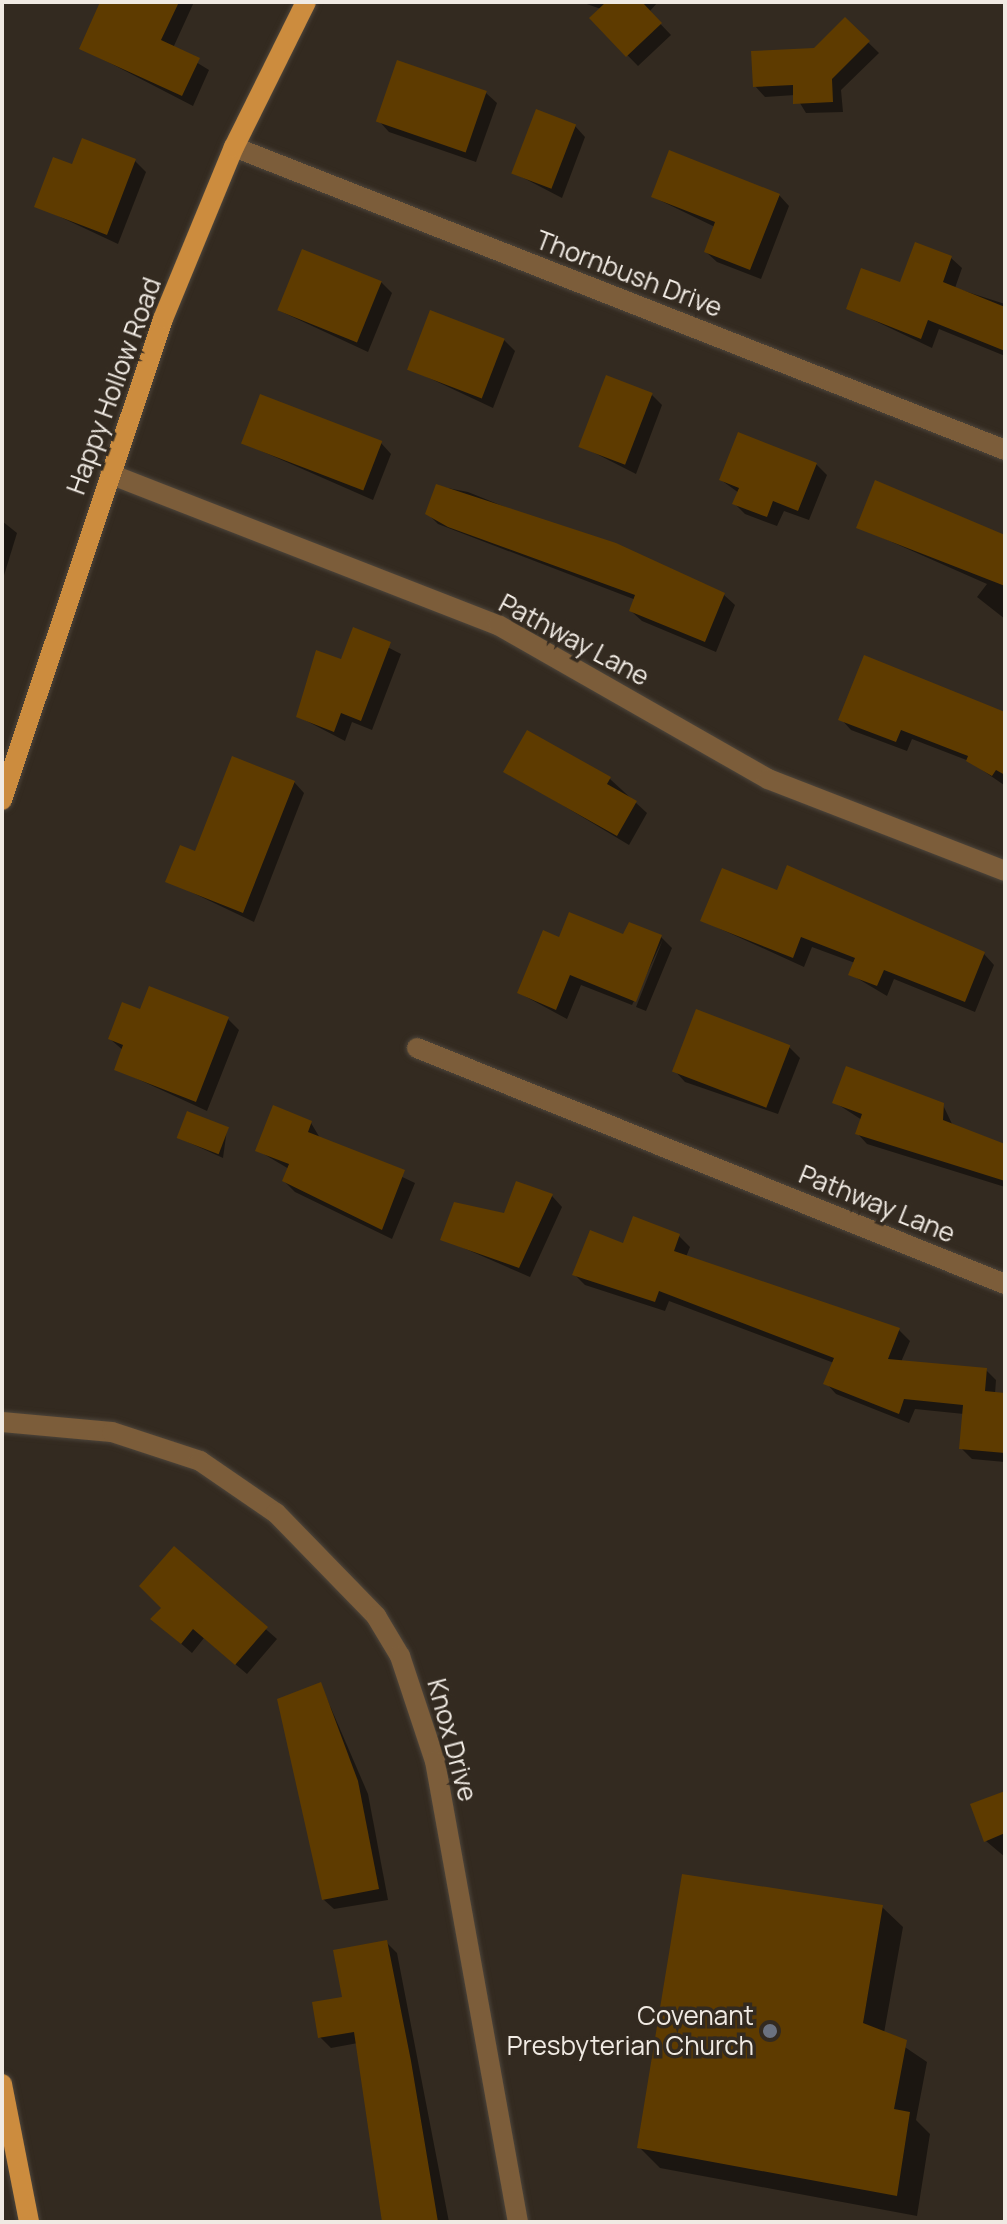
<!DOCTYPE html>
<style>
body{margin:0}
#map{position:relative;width:1007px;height:2224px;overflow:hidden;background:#332a20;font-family:Manrope,sans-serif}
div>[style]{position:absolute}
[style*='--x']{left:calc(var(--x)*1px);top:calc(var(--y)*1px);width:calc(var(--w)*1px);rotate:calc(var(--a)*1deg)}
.shadow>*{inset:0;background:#0007}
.building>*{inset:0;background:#5e3b00;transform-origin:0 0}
.roads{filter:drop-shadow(0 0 2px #4d453b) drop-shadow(0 0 2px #4d453b)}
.minor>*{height:20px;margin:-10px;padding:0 10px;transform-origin:10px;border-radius:10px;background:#7c5d3a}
.major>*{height:20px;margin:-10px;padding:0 10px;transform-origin:10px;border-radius:10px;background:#cc8c3e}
.dots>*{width:22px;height:22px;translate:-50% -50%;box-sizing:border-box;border:4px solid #332a20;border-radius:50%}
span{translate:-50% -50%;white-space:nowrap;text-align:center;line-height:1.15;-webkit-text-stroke:7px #332a20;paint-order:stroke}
.street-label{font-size:26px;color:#f0eae3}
.poi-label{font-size:26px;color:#f0eae3}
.right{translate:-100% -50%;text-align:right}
.frame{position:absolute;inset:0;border:4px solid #f0eae3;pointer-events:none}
</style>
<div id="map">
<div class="shadow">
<div style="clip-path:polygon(102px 2px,194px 2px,173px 48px,209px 70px,193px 106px,81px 48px)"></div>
<div style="clip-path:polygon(581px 2px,658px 2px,649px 12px,671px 35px,638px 66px,591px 18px,601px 9px)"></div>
<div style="clip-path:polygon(845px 20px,879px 53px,841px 90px,843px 112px,806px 113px,795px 95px,765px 97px,755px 86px,815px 50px)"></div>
<div style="clip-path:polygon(486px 93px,497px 103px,476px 162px,389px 132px,379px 121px)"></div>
<div style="clip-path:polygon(575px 126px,585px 137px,562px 198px,514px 173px)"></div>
<div style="clip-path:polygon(135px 161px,146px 172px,118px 244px,37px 206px,73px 167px)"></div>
<div style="clip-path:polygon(779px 195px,789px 206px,761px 279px,717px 262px,706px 252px,715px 227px,653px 197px)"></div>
<div style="clip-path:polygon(951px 258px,962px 268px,955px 288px,1005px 304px,1005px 356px,939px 329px,932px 348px,848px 308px)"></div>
<div style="clip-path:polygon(381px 282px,392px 293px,368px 352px,280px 311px)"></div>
<div style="clip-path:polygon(504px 340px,515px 351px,493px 408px,410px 369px)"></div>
<div style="clip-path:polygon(652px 395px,662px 405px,636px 474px,581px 446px)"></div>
<div style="clip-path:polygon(243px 443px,381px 443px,391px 454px,373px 500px)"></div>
<div style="clip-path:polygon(816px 464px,827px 475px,809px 520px,784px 511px,777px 526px,745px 514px,735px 504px,739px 493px,721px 480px)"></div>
<div style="clip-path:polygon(437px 486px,468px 492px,724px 595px,735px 605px,716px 652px,642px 621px,631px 611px,636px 600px,438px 524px,427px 513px)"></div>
<div style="clip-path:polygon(2px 521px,17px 533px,2px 582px)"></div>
<div style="clip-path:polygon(858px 527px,1005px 553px,1005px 619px,977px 597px,987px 584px)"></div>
<div style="clip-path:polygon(354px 630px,401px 654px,372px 730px,352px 722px,345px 741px,299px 717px,342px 662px)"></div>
<div style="clip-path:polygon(865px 657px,1005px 714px,1004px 785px,969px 761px,912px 739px,907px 751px,851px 730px,841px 719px)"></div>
<div style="clip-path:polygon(506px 771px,610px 779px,647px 813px,629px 845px)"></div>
<div style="clip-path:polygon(294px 782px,304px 793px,254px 922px,168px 881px)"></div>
<div style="clip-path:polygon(778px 892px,984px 954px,994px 965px,975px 1012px,894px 979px,887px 996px,850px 974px,855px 963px,812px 947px,804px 967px,703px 921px)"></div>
<div style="clip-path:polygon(624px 936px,661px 937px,672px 948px,646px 1011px,636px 1007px,663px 939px,632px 1005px,581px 985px,567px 1019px,519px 993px)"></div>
<div style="clip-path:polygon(142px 1011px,228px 1019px,239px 1030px,207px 1111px,116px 1069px,124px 1051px,110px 1039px)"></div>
<div style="clip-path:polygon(789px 1047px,800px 1058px,778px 1114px,685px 1082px,675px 1071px)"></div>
<div style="clip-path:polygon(834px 1102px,943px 1105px,953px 1126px,1002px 1145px,1005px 1138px,1005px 1187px,867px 1144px,857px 1133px,862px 1120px)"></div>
<div style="clip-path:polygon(311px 1123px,320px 1138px,415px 1183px,392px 1239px,295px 1192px,284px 1181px,289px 1169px,257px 1150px)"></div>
<div style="clip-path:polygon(227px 1129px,223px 1158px,179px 1138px)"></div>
<div style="clip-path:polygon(552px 1196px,562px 1207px,530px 1277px,443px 1239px)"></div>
<div style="clip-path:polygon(634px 1219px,679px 1236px,690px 1247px,686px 1257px,899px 1330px,910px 1341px,901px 1362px,986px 1370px,996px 1380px,995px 1394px,1005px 1395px,1005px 1462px,972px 1459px,962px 1449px,964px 1414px,915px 1409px,909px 1423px,836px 1394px,826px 1383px,834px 1363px,669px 1301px,665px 1311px,585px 1285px,575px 1275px,624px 1246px)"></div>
<div style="clip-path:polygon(174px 1548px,277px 1639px,247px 1674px,204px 1638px,192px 1653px,164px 1629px)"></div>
<div style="clip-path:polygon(321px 1685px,368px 1794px,388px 1900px,334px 1909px,323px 1899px)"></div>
<div style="clip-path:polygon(1005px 1793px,1005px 1857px,986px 1841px)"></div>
<div style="clip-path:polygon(882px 1907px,903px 1927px,884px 2033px,927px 2062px,916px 2120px,930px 2134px,917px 2216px,660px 2168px,639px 2147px)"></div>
<div style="clip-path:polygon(386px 1942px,397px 1953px,449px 2222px,387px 2222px,358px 2043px,331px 2048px,320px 2037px)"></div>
</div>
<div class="building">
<div style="clip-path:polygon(100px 2px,179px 2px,161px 40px,200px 58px,182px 96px,79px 49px)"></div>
<div style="clip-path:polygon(606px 2px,642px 2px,662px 23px,626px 57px,589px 18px)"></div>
<div style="clip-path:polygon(845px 17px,870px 41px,832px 79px,833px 102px,793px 104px,793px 85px,753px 87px,751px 51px,814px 48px)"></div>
<div style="left:397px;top:60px;width:95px;height:65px;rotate:19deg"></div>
<div style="left:536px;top:109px;width:43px;height:69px;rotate:21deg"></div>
<div style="clip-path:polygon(82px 138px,136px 159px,107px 235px,34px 207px,53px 157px,72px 164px)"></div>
<div style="clip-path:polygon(669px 150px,780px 194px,750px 270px,704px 252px,715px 222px,651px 197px)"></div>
<div style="clip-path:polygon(915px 242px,952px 256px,943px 282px,1005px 307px,1005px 351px,928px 320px,921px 339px,846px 309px,861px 268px,900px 282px)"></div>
<div style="left:302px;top:249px;width:86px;height:66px;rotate:22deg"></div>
<div style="left:430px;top:310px;width:80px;height:64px;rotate:21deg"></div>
<div style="left:606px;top:375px;width:50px;height:77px;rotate:21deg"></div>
<div style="left:260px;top:394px;width:131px;height:53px;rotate:21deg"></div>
<div style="clip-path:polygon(738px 432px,817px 463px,798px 511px,773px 501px,767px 517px,732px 504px,739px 488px,719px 480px)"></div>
<div style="clip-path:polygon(875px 480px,1005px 535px,1005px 586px,856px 528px)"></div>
<div style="clip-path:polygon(436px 484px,616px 543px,725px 593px,705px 642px,629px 611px,635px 595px,448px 527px,425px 514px)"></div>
<div style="clip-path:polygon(353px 627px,391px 642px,361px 721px,341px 713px,334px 732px,296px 717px,316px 650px,341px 659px)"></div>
<div style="clip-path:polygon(864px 655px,1005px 712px,1005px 775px,996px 770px,992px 776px,966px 761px,968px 756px,901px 730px,896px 742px,838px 720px)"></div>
<div style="clip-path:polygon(527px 730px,611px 777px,607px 784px,637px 801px,617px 836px,503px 772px)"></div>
<div style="clip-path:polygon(232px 756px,295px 781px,243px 913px,165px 882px,180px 845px,195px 851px)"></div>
<div style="clip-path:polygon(787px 865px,985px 952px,965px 1002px,884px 970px,877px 986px,848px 975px,855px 958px,801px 937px,793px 958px,700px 921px,722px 868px,777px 890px)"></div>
<div style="clip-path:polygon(569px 912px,623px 934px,629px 922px,662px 935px,636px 1002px,570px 975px,556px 1010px,517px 993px,543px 930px,559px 937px)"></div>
<div style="clip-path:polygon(149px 986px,229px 1017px,196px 1102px,114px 1070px,123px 1045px,108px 1039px,122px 1002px,140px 1009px)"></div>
<div style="left:696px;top:1009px;width:101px;height:67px;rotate:21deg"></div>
<div style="clip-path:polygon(846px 1066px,944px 1103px,943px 1120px,1005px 1144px,1005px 1181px,855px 1134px,862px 1114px,832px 1103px)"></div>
<div style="clip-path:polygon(273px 1105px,312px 1121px,308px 1132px,405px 1170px,382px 1230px,282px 1181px,289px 1164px,255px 1151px)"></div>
<div style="left:187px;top:1111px;width:45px;height:29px;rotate:21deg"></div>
<div style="clip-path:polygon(516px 1181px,553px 1194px,519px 1268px,440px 1240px,454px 1202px,504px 1213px)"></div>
<div style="clip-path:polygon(633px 1216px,680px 1234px,674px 1251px,900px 1328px,888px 1359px,987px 1368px,985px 1391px,1005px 1393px,1005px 1453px,959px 1449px,963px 1405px,904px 1399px,899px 1414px,823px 1384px,834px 1358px,659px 1291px,655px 1302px,572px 1275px,590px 1230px,623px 1243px)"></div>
<div style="clip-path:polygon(174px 1546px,268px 1627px,235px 1665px,193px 1629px,181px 1644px,150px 1619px,161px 1608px,139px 1586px)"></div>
<div style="clip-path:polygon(321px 1682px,358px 1781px,379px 1889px,322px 1900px,277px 1699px)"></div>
<div style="clip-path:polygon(1005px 1791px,1005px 1833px,984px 1842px,970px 1804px)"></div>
<div style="clip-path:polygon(682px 1874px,883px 1905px,863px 2023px,907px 2040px,894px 2109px,910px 2112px,897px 2196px,637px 2148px)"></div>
<div style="clip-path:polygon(387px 1940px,411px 2061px,438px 2222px,382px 2222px,354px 2032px,318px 2038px,312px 2002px,342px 1997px,333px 1950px)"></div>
</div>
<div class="roads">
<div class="minor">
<div style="--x:234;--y:147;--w:828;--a:21.45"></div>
<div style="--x:110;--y:474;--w:416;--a:21.3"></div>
<div style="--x:498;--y:625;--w:311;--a:29.7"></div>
<div style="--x:768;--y:779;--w:254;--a:21.2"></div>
<div style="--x:417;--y:1048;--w:634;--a:21.87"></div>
<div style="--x:2;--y:1422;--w:110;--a:5.2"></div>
<div style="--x:112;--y:1432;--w:93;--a:18.2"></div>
<div style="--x:200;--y:1461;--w:92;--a:34.4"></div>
<div style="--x:276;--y:1513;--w:144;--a:45.8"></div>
<div style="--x:376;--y:1616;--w:47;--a:59"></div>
<div style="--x:400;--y:1656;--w:111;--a:71.6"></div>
<div style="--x:435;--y:1761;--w:468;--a:79.8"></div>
</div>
<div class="major">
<div style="--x:2;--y:800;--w:507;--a:-71.49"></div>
<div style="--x:163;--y:319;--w:186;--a:-67.6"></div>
<div style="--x:234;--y:147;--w:162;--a:-63.6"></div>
<div style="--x:2;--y:2084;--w:141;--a:78.9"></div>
</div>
</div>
<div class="dots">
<div style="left:770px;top:2031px;background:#6b7280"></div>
</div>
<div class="street-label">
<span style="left:629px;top:274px;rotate:21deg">Thornbush Drive</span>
<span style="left:114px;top:386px;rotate:-70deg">Happy Hollow Road</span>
<span style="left:574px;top:640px;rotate:28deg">Pathway Lane</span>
<span style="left:877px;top:1204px;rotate:22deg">Pathway Lane</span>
<span style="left:452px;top:1740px;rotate:75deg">Knox Drive</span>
</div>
<div class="poi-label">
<span class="right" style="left:754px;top:2031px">Covenant<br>Presbyterian Church</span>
</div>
<div class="frame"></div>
</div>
